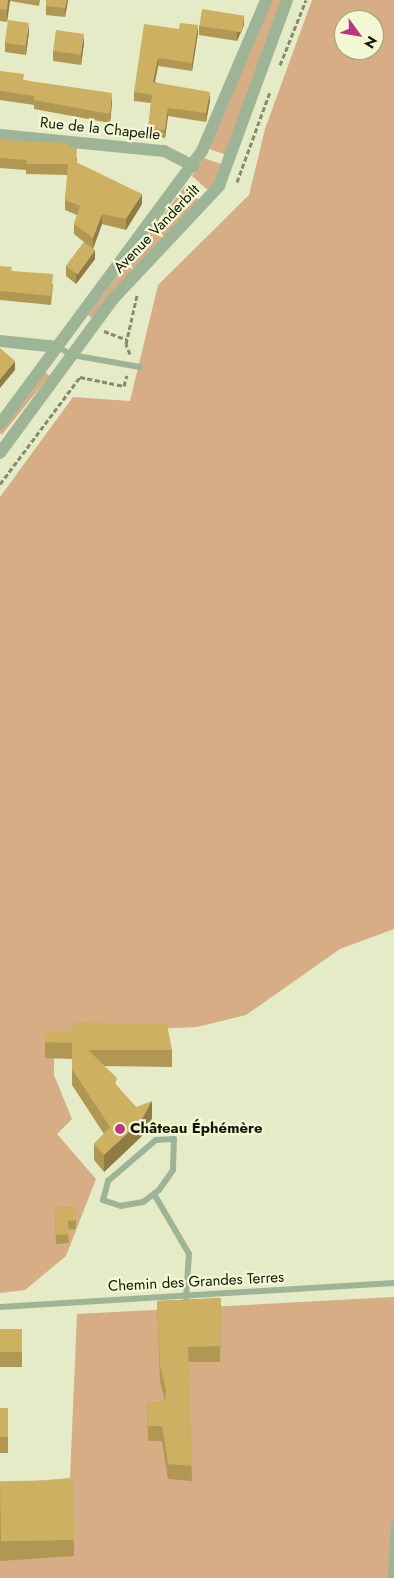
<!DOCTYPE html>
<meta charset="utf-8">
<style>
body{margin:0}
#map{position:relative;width:394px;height:1578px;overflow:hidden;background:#e6ebc7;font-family:Jost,sans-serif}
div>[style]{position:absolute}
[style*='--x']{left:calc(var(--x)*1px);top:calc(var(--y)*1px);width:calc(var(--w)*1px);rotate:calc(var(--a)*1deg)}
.green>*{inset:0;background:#d7ad86;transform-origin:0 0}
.path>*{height:3px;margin-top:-1.5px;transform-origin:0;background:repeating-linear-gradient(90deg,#878a71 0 5px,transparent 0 7.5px)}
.service>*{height:6px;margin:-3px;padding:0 3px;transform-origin:3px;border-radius:3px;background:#9eb497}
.minor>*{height:12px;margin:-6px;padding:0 6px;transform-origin:6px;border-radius:6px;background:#9eb497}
.wall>*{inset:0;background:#b09754;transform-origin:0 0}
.shaded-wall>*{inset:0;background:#907b45}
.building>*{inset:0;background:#cdb062;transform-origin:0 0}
.dots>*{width:14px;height:14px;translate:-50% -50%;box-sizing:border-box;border:2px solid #f3f8d4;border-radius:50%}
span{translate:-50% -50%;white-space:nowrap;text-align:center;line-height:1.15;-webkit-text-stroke:4.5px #f3f8d4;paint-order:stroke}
.street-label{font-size:15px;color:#141609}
.poi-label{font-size:15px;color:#141609;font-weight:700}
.left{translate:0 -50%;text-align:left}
.north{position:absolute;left:334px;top:10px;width:50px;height:50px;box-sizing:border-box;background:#f3f8d4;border:1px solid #9a9e83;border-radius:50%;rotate:122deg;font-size:14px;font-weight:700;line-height:20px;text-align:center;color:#141609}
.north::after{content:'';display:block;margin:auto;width:18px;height:22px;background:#ba367d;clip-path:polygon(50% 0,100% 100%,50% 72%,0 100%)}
</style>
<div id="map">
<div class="green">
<div style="clip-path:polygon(271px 0,282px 0,227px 155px,209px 149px)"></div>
<div style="clip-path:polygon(evenodd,312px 0,394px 0,394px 929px,340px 949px,246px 1015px,197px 1027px,67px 1033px,54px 1047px,54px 1075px,72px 1119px,57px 1134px,96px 1179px,66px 1256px,25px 1290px,0 1293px,0 497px,73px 397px,130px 401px,158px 285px,249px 195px,265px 129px,312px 0,344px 20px,374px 20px,374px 50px,344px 50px,344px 20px)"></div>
<div style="clip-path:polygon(204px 158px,224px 165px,209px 191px,192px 176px)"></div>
<div style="clip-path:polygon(185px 186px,200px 201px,93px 319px,88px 315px)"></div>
<div style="left:45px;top:372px;width:6px;height:76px;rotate:39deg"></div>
<div style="clip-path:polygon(394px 1297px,394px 1578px,0 1578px,0 1484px,70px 1478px,77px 1314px)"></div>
</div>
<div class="path">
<div style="--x:280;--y:65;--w:70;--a:-68.2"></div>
<div style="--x:237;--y:182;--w:96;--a:-69.9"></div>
<div style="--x:104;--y:331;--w:25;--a:21"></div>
<div style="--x:130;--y:354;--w:11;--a:-112"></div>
<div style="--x:126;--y:344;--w:50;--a:-77.3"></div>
<div style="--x:0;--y:484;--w:134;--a:-53.2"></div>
<div style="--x:80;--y:377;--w:45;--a:11.6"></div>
<div style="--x:124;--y:386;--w:11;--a:-75"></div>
</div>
<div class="service">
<div style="--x:58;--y:347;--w:16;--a:30"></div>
<div style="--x:72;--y:355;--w:69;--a:10"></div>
<div style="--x:174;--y:1139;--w:31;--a:92"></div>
<div style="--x:173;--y:1170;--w:24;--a:125"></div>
<div style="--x:159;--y:1190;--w:20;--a:143"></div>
<div style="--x:143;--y:1202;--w:22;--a:170"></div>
<div style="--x:121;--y:1206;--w:19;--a:-162"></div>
<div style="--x:103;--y:1200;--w:20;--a:-75"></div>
<div style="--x:108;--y:1181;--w:63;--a:-40.5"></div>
<div style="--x:156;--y:1140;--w:18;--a:-3"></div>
<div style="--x:154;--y:1194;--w:69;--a:59.7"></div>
<div style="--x:189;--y:1254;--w:44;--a:93.9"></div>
<div style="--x:0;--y:1307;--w:395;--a:-3.5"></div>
<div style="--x:391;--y:1578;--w:54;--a:-86.8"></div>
</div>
<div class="minor">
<div style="--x:0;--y:135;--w:165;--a:5.6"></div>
<div style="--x:164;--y:151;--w:33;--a:27"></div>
<div style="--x:0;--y:341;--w:58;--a:5.9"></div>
<div style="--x:0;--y:424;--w:340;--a:-53.5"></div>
<div style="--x:202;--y:151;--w:164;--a:-67"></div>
<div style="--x:0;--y:453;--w:192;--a:-53.7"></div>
<div style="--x:114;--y:298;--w:154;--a:-46.8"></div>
<div style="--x:219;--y:186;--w:198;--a:-69.9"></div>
</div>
<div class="wall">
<div style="clip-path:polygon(0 0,40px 0,39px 6px,10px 1px,7px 22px,0 21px)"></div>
<div style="clip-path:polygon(68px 0,65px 17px,46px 15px,46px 6px)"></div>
<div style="clip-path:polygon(244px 25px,237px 41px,199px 35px,199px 26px)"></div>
<div style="clip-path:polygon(179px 29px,198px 33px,192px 71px,158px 66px,155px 82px,210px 100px,206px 122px,168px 116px,165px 138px,148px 137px,148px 129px,151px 103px,134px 101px,134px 92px)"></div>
<div style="clip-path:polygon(29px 32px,26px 55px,5px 52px,5px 43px)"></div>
<div style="clip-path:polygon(84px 43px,81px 65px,53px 61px,53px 51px)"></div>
<div style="clip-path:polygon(0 71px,24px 80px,112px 102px,110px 123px,34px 109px,34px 105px,0 100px)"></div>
<div style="clip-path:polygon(0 140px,69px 147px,77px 158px,77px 163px,142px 204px,126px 230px,102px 224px,93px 248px,95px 259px,76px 284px,66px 276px,66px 266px,84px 242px,74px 234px,74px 224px,77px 215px,65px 210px,65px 200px,68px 175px,26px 174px,26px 170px,0 168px)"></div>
<div style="clip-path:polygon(0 266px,12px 271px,53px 284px,51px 305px,0 300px)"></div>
<div style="clip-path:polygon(45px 1031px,172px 1050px,172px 1067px,104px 1066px,117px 1086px,136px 1107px,152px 1118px,141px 1137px,104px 1172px,94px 1160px,94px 1144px,104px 1134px,72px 1085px,72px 1059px,45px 1058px)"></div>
<div style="clip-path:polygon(76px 1207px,76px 1229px,68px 1230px,69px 1243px,56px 1244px,55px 1208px)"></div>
<div style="clip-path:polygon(221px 1298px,220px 1362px,188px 1362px,192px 1481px,168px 1479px,162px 1441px,148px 1441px,147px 1403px,165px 1402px,165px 1401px,160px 1381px,157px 1301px)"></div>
<div style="left:0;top:1329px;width:22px;height:38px"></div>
<div style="left:0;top:1408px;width:8px;height:45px"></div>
<div style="clip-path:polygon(0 1484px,74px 1540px,74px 1556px,0 1561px)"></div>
</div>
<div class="shaded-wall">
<div style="clip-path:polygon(8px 0,10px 0,7px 22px,7px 10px)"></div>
<div style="clip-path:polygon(67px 0,68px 0,65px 17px,65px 8px)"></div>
<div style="clip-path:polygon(244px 16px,244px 25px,237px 41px,237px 32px)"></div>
<div style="clip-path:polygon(29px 23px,29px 32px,26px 55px,26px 46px)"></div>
<div style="clip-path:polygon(198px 25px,198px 33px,192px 71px,192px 63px)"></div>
<div style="clip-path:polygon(84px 34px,84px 43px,81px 65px,81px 55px)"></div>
<div style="clip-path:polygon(158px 58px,158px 66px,153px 90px,153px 82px)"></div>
<div style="clip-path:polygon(210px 92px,210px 100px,206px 122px,206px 113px)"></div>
<div style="clip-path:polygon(112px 93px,112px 102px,110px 123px,110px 114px)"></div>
<div style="clip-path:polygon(168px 108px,168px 116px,165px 138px,165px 130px)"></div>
<div style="clip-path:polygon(142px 194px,142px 204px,126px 230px,126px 219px)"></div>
<div style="clip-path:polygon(102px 214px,102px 224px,93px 249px,93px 238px)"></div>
<div style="clip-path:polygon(95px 250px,95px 259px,76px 284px,76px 274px)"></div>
<div style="clip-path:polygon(15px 361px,15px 370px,0 388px,0 379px)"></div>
<div style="clip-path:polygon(152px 1101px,152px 1118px,141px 1137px,104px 1172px,104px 1155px)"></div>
</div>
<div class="building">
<div style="clip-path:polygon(0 0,8px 0,7px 10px,0 9px)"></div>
<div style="clip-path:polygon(46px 0,67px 0,65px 8px,46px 6px)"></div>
<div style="left:202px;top:9px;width:43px;height:17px;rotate:9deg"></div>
<div style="left:8px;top:20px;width:21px;height:23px;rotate:8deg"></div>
<div style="clip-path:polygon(180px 23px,198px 25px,192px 63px,158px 58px,153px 82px,210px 92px,206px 113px,168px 108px,165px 130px,148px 129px,152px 95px,134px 92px,144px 24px,179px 29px)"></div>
<div style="left:56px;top:30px;width:28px;height:21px;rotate:8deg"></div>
<div style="clip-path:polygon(0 71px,24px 74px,23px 80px,112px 93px,110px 114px,34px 100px,34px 96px,0 91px)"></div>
<div style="clip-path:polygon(0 140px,69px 143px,69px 147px,77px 148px,76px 162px,142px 194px,126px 219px,102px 214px,93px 238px,74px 224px,80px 206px,65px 200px,68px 164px,26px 164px,27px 160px,0 158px)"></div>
<div style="left:84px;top:242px;width:14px;height:30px;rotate:36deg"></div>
<div style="clip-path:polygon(0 266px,12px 267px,11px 271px,53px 274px,51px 296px,0 291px)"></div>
<div style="clip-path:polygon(0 348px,15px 361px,0 379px)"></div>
<div style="clip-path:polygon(73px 1022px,167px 1024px,172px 1050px,88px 1050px,117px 1078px,115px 1084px,136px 1107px,152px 1101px,141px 1121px,104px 1155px,94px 1144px,110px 1127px,72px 1069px,72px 1043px,45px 1042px,45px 1031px,72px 1031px)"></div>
<div style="clip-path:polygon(76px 1207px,76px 1220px,68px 1221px,69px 1234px,56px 1235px,55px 1208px)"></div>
<div style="clip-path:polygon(221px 1298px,220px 1346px,188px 1347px,192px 1466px,168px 1464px,162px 1426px,148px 1426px,147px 1403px,165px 1402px,166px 1390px,160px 1365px,157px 1301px)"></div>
<div style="left:0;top:1329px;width:22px;height:23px"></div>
<div style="left:0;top:1408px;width:8px;height:29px"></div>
<div style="left:73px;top:1480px;width:60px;height:73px;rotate:89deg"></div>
</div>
<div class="dots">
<div style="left:120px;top:1129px;background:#ba367d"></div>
</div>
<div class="street-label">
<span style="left:100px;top:129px;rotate:6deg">Rue de la Chapelle</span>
<span style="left:157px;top:229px;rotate:-46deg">Avenue Vanderbilt</span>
<span style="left:196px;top:1282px;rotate:-3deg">Chemin des Grandes Terres</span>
</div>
<div class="poi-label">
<span class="left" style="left:130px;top:1129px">Château Éphémère</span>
</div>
<div class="north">N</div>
</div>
